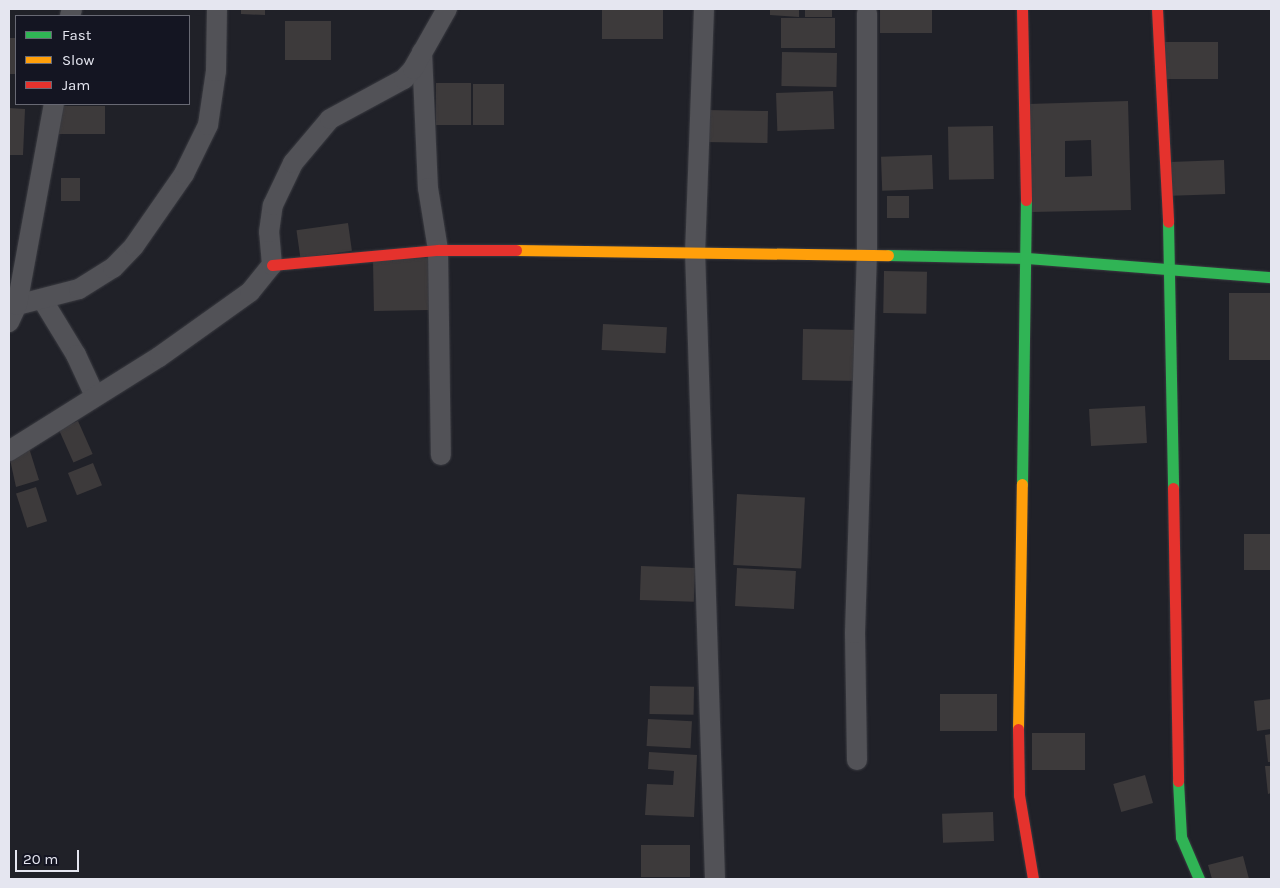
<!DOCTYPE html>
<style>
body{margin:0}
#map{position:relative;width:1280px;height:888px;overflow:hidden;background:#202128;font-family:Karla,sans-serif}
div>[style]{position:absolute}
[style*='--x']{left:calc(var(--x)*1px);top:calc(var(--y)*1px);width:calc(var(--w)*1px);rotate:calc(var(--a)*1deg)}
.building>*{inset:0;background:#3d3a3b;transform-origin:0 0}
.roads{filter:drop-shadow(0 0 1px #3a3b41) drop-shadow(0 0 1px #3a3b41)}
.street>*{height:20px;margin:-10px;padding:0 10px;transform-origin:10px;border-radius:10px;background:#525257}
.fast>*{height:11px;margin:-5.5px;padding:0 5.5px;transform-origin:5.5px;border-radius:5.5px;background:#30b455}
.slow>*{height:11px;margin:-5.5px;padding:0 5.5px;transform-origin:5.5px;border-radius:5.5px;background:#ff9f0a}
.jam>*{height:11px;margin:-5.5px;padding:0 5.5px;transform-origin:5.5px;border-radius:5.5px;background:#e5322d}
span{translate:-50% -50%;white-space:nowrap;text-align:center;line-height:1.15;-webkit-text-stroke:4.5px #141522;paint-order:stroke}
.frame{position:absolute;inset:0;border:10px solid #e5e6f0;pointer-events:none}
.legend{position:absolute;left:15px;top:15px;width:175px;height:90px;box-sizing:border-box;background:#141522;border:1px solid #686974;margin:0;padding:6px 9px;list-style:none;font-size:15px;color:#e5e6f0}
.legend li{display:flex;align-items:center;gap:10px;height:25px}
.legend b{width:25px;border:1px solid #686974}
.scale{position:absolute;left:15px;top:850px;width:64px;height:22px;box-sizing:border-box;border:2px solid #e5e6f0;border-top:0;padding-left:6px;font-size:15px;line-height:18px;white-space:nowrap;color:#e5e6f0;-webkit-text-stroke:4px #141522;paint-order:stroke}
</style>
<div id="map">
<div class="building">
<div style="clip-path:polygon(241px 9px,265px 9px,265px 15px,241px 14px)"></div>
<div style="left:602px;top:9px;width:61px;height:30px"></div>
<div style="clip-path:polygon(770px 9px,799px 9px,799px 17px,770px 15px)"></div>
<div style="left:805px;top:9px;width:27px;height:8px"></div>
<div style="left:880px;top:9px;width:52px;height:24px"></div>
<div style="left:781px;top:18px;width:54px;height:30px"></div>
<div style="left:331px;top:21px;width:39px;height:46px;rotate:90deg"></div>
<div style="left:9px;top:38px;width:7px;height:36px"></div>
<div style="left:1218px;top:42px;width:37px;height:53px;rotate:90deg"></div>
<div style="left:782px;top:52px;width:55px;height:34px;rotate:1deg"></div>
<div style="left:436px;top:83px;width:35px;height:42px"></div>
<div style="left:504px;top:84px;width:41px;height:31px;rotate:90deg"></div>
<div style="left:833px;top:91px;width:38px;height:57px;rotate:88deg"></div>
<div style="clip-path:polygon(evenodd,1128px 101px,1131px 210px,1031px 212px,1028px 104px,1128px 101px,1091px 140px,1092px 176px,1065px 177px,1065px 141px,1091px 140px)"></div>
<div style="left:48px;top:106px;width:57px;height:28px"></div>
<div style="clip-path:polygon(9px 108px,25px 109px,23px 155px,9px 155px)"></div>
<div style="left:706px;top:110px;width:62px;height:32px;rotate:1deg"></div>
<div style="left:993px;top:126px;width:53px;height:45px;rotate:89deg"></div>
<div style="left:932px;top:155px;width:34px;height:51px;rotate:88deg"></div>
<div style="left:1224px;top:160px;width:34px;height:54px;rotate:88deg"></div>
<div style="left:61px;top:178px;width:19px;height:23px"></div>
<div style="left:887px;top:196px;width:22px;height:22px"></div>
<div style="left:348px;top:223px;width:28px;height:52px;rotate:82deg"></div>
<div style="left:428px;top:258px;width:52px;height:55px;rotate:89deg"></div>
<div style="left:884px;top:271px;width:43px;height:42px;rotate:1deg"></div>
<div style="left:1271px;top:293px;width:67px;height:42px;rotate:90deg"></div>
<div style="left:603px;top:324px;width:64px;height:26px;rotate:3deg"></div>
<div style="left:803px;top:329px;width:58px;height:51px;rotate:1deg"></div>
<div style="left:1145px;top:406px;width:37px;height:56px;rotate:87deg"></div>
<div style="left:78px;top:421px;width:36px;height:21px;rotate:66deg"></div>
<div style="clip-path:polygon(29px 448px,39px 480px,16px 487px,9px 455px)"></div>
<div style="left:93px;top:463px;width:24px;height:27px;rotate:68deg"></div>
<div style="left:36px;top:487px;width:36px;height:21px;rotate:72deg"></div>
<div style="left:737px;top:494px;width:68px;height:71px;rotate:3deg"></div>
<div style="left:1271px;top:534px;width:36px;height:27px;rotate:90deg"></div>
<div style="left:641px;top:566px;width:54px;height:34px;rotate:2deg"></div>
<div style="left:737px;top:568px;width:59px;height:38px;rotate:3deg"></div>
<div style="left:650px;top:686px;width:44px;height:28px;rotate:1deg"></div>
<div style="left:997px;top:694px;width:37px;height:57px;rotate:90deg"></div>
<div style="clip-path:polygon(1271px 699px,1271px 729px,1257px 731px,1254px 701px)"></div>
<div style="left:648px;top:719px;width:44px;height:27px;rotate:3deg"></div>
<div style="left:1032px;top:733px;width:53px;height:37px"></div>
<div style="clip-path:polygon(1271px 734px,1271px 762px,1268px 762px,1265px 735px)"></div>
<div style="clip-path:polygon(649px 752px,697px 755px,694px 817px,645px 815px,647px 784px,673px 785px,674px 771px,648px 769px)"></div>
<div style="clip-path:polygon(1265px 766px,1271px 766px,1271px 793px,1268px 794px)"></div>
<div style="left:1145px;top:775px;width:29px;height:33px;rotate:74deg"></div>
<div style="left:993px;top:812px;width:29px;height:51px;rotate:88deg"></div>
<div style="left:641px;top:845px;width:49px;height:32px"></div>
<div style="clip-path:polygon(1243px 856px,1249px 879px,1212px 879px,1208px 865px)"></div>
</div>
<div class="roads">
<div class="street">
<div style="--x:704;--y:9;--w:241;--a:92.1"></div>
<div style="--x:695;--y:250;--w:629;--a:88.18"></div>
<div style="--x:70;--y:16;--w:7;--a:-74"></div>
<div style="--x:422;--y:52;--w:136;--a:87.5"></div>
<div style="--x:428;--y:188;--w:63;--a:80.8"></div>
<div style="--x:438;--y:250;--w:205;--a:89.2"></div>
<div style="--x:42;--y:299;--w:66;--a:58.7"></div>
<div style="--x:76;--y:355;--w:45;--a:65.1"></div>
<div style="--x:17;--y:305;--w:64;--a:-14.5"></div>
<div style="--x:79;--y:289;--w:40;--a:-32"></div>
<div style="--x:113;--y:268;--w:30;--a:-46"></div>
<div style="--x:134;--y:246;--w:88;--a:-55.2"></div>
<div style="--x:184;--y:174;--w:55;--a:-63.9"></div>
<div style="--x:208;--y:125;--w:55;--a:-81.6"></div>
<div style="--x:216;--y:71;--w:62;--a:-89.1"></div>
<div style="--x:9;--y:322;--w:19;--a:-65"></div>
<div style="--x:17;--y:305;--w:204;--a:-79.6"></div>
<div style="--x:9;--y:451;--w:177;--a:-32.1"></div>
<div style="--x:159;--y:357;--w:112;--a:-35.5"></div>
<div style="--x:250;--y:292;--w:35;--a:-51"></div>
<div style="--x:272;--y:265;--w:33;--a:-95"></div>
<div style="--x:269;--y:232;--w:27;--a:-82"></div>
<div style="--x:273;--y:205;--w:47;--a:-64.5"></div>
<div style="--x:293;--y:163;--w:57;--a:-49.9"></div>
<div style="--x:330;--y:119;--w:84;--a:-28.4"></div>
<div style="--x:404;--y:79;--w:13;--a:-48"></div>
<div style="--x:413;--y:69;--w:69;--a:-60.5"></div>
<div style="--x:857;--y:760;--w:127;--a:-90.9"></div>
<div style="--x:855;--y:633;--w:379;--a:-88.2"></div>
<div style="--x:867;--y:254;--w:241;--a:-90"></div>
</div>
<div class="fast">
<div style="--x:1168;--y:222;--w:266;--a:88.9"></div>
<div style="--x:888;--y:255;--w:139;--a:1.2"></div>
<div style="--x:1027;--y:258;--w:245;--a:4.5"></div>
<div style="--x:1022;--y:484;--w:284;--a:-89.2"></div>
<div style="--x:1178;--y:781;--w:56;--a:86.9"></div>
<div style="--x:1181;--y:837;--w:46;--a:66.8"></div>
</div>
<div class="slow">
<div style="--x:516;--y:250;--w:372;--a:0.8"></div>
<div style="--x:1018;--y:729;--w:245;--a:-89.1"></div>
</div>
<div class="jam">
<div style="--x:1022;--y:9;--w:191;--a:88.8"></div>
<div style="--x:1157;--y:9;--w:213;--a:87"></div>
<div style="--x:272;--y:265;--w:167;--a:-5.2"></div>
<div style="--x:438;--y:250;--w:78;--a:0"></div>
<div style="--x:1173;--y:488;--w:293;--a:89"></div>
<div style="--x:1018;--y:729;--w:66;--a:89.1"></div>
<div style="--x:1019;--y:795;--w:85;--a:80.5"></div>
</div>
</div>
<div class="frame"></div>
<ul class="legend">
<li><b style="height:6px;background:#30b455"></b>Fast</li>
<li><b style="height:6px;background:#ff9f0a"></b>Slow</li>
<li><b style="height:6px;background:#e5322d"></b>Jam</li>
</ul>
<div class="scale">20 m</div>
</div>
